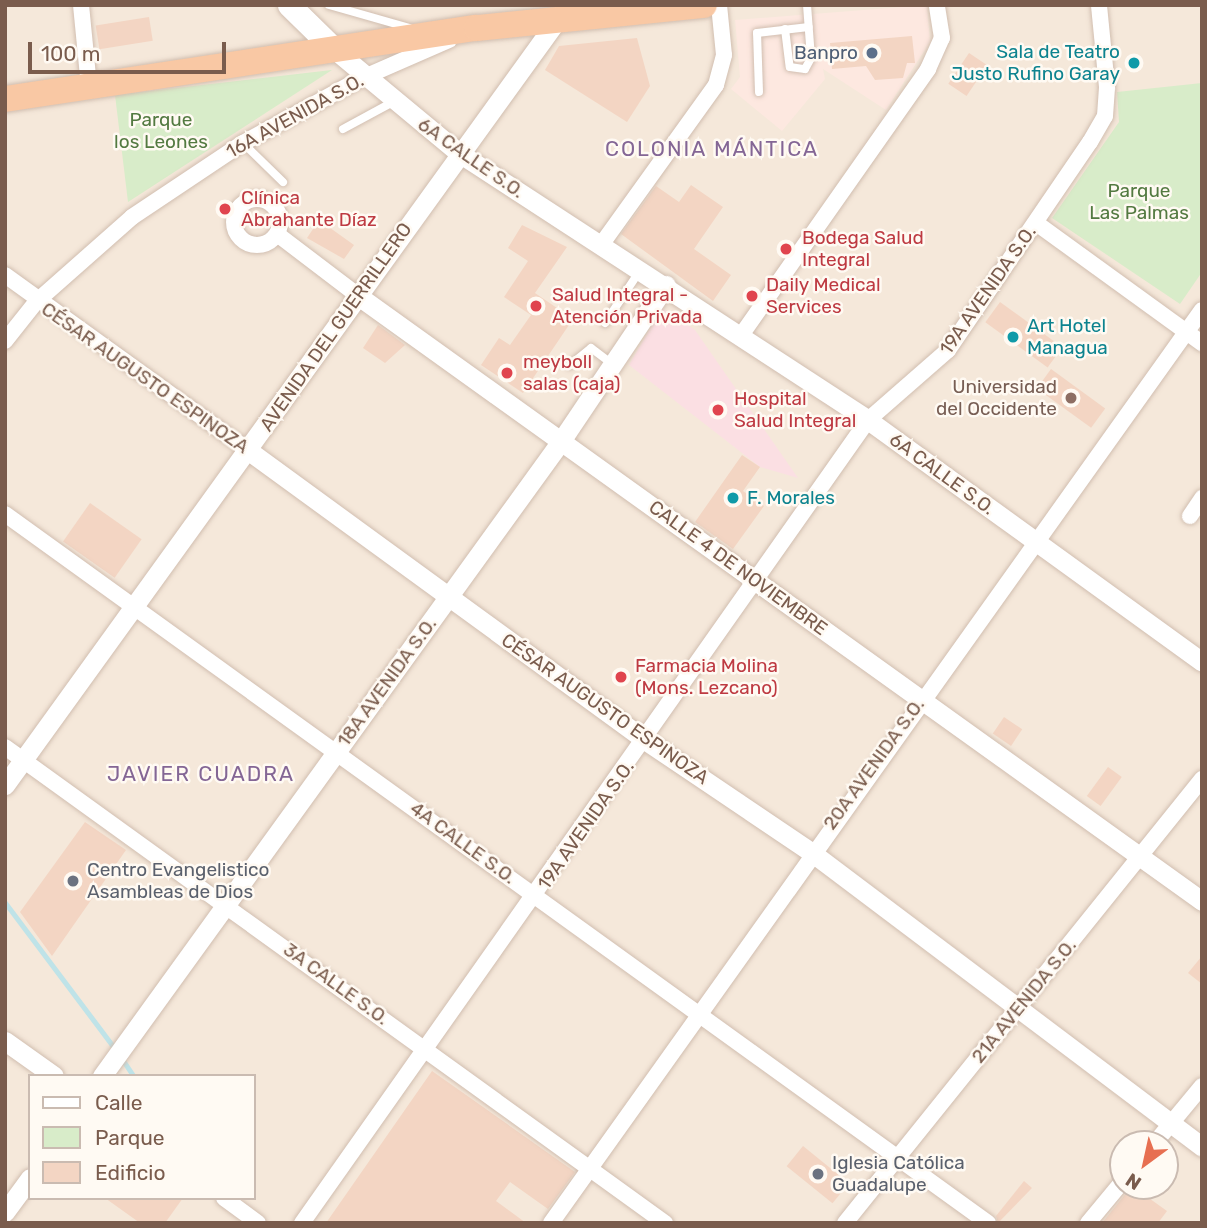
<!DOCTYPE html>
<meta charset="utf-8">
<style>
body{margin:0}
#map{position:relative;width:1207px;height:1228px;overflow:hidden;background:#fdf6ec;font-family:Rubik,sans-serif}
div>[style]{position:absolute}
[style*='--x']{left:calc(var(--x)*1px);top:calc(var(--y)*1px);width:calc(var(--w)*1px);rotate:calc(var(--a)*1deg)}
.residential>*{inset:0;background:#f5e8da}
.commercial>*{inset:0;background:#fde8e0}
.medical>*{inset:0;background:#fbdfe3}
.green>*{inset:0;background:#d8ecc9}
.stream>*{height:4.5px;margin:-2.25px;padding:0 2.25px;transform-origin:2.25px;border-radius:2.25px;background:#bfe3e8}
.building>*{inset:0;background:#f3d5c3;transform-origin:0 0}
.roads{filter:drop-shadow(0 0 2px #d1beb0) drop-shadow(0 0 2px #d1beb0)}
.service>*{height:8px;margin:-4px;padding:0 4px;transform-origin:4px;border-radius:4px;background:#fff}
.minor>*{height:16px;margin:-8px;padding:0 8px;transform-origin:8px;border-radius:8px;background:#fff}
.minor>.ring{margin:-8px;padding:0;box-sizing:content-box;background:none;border:16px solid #fff;border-radius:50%}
.tertiary>*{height:19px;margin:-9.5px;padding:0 9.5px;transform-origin:9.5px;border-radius:9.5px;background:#fff}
.secondary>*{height:23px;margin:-11.5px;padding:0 11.5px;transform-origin:11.5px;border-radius:11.5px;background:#fff}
.trunk>*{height:26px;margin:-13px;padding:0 13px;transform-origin:13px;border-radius:13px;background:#f9c8a4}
.dots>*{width:19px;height:19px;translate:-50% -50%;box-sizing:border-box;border:4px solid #fffaf3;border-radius:50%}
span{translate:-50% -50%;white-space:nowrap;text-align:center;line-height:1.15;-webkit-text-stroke:5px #fffaf3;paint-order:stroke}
.culture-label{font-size:19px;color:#0d838f}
.right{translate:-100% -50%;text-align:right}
.left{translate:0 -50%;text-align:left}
.service-label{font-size:19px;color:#4e5e75}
.street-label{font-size:19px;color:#7a5c4d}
.park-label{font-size:19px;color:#537a41}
.health-label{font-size:19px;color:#be3a42}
.education-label{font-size:19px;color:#785e54}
.worship-label{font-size:19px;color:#5b616d}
.neighbourhood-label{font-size:21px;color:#846695;letter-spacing:2px}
.frame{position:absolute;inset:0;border:7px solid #7a5c4d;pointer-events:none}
.legend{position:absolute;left:28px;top:1074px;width:228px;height:126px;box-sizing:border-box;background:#fffaf3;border:2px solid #cabbb1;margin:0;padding:9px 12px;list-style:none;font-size:21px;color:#7a5c4d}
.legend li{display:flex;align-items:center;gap:14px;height:35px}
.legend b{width:35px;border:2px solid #cabbb1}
.north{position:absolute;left:1109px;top:1130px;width:70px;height:70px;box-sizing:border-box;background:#fffaf3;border:2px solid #cabbb1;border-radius:50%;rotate:213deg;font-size:19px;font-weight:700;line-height:28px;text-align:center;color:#7a5c4d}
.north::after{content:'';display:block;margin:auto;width:24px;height:32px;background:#e76f51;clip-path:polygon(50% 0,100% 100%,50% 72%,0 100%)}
.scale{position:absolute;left:28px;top:42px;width:198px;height:32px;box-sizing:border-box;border:4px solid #7a5c4d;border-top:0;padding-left:9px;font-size:21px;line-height:24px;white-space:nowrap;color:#7a5c4d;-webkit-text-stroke:5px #fffaf3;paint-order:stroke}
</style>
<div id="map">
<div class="residential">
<div style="clip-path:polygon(evenodd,5px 5px,1202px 5px,1202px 1223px,5px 1223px,5px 5px,30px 1076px,254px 1076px,254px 1198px,30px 1198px,30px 1076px,5px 5px,1123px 1144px,1165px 1144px,1165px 1186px,1123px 1186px,1123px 1144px)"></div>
</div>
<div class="commercial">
<div style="clip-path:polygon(927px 5px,930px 42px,886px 110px,823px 69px,825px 79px,782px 131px,731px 89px,740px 77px,735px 20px)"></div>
</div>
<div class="medical">
<div style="clip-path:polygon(662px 308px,695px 330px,798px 478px,760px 467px,629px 365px)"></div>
</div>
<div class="green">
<div style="clip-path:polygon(332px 70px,128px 202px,115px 95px)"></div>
<div style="clip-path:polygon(1202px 83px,1202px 272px,1180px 304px,1052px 218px,1119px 122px,1117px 92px)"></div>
</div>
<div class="stream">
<div style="--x:5;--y:902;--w:185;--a:53.1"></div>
<div style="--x:121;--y:1057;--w:23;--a:56"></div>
</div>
<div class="building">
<div style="left:149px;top:17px;width:24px;height:54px;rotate:81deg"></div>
<div style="clip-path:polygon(912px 36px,915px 63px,907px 63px,903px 78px,875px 80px,866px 66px,832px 69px,830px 43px)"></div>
<div style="clip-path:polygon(637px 38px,650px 86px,627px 122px,545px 70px,559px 46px)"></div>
<div style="left:969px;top:53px;width:22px;height:37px;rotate:34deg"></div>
<div style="clip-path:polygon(691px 185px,723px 207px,694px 249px,731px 275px,713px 301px,621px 234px,656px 186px,679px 202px)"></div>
<div style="clip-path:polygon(319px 220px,354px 245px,344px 259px,307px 238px)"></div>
<div style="clip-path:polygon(522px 225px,567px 247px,535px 293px,573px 319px,523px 393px,481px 365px,499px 338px,510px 345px,531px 315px,504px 297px,528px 261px,508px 248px)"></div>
<div style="left:1000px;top:302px;width:77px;height:25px;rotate:36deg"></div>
<div style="clip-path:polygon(378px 325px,405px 345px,385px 363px,363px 348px)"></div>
<div style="left:1051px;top:369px;width:67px;height:24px;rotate:36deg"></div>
<div style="clip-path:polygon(742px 455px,760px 467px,743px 491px,764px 506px,733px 549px,695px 522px)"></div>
<div style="left:90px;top:503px;width:63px;height:47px;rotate:35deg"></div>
<div style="left:1004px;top:717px;width:22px;height:20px;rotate:34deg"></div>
<div style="left:1108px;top:767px;width:17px;height:36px;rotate:36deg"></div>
<div style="clip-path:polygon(85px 822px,126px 850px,52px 956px,20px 912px)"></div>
<div style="clip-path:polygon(1202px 956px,1202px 984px,1188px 973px)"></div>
<div style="clip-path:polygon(432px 1071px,575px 1172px,548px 1209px,510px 1182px,496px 1201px,526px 1223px,326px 1223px)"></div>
<div style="left:803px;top:1146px;width:59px;height:26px;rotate:39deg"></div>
<div style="clip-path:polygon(1024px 1181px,1032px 1188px,998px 1223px,996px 1216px)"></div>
<div style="clip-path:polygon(1132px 1186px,1167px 1211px,1158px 1223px,1102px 1223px)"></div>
<div style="clip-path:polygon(105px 1198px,183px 1198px,165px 1223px,140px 1223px)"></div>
</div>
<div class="roads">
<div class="service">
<div style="--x:329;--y:5;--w:84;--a:15.9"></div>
<div style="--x:785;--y:29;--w:38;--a:83"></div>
<div style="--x:790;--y:67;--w:15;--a:8"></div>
<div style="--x:805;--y:69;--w:13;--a:-61"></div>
<div style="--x:811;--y:58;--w:53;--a:-94.3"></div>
<div style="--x:759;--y:92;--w:59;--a:-91.9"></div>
<div style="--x:757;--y:33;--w:52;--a:-6.6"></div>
<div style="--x:343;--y:129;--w:57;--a:-28.4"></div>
<div style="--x:243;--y:143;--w:56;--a:44.3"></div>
<div style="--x:605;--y:323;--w:61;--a:-56.3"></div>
<div style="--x:570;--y:365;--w:27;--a:-39"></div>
<div style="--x:591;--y:348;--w:26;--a:37"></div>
</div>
<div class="minor">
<div style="--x:81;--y:5;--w:81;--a:84.4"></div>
<div class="ring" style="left:234px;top:199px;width:30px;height:30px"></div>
<div style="--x:1036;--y:223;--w:205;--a:35.9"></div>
<div style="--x:277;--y:234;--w:101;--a:37.3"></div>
<div style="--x:601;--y:245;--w:197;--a:-54.3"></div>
<div style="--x:716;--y:85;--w:31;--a:-75"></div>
<div style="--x:724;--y:55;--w:50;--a:-95.7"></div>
<div style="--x:5;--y:275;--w:301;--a:35.8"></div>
<div style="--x:742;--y:334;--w:324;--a:-54.9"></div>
<div style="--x:928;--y:69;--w:34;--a:-66"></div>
<div style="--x:942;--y:38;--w:33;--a:-99"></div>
<div style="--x:5;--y:341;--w:50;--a:-51.5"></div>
<div style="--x:36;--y:302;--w:128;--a:-41.5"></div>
<div style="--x:132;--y:217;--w:133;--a:-33.7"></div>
<div style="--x:243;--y:143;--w:136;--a:-28.6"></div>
<div style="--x:362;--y:78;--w:95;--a:-23.6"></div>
<div style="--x:5;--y:514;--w:1212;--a:35.8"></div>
<div style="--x:1190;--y:516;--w:22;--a:-56"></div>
<div style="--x:5;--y:747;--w:814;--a:35.8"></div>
<div style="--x:1154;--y:1144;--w:75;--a:-50.4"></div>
<div style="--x:224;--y:1198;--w:42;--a:36.3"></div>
<div style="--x:302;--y:1223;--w:982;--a:-54.82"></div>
<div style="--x:868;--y:420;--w:106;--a:-41.2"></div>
<div style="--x:948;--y:350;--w:252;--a:-55.7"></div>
<div style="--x:1090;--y:142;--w:30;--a:-60"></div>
<div style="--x:1105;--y:116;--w:29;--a:-86"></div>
<div style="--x:1107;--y:87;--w:82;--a:-95.6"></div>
<div style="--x:551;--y:1223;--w:1121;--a:-54.51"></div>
<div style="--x:845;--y:1223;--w:570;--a:-51.2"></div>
<div style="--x:1088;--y:1223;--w:55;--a:-50.2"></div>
</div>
<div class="tertiary">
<div style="--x:335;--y:50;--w:161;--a:39.7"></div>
<div style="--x:459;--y:153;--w:488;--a:33.1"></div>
<div style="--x:868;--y:420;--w:412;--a:35.9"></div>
<div style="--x:357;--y:295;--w:1040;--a:35.65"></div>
<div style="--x:249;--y:451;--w:490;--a:36.1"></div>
<div style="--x:645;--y:740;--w:200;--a:34"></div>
<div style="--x:811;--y:852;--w:490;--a:37"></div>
<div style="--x:5;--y:785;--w:962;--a:-54.18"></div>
<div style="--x:5;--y:1041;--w:60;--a:35.5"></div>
<div style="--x:102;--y:1076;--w:784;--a:-54.14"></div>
<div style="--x:561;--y:441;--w:188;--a:-56.1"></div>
<div style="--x:5;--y:1212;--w:42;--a:-53.7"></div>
</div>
<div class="secondary">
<div style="--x:289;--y:5;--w:64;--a:44.4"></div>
</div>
<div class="trunk">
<div style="--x:5;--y:99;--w:477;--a:-8.6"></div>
<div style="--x:477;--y:28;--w:228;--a:-5.8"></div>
</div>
</div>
<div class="dots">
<div style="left:872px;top:53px;background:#5c6f8a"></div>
<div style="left:1134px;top:63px;background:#0f9aa8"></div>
<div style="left:225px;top:209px;background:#e0444e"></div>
<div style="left:786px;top:249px;background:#e0444e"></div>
<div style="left:752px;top:296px;background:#e0444e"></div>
<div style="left:536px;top:306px;background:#e0444e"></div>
<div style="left:1013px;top:337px;background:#0f9aa8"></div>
<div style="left:507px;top:373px;background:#e0444e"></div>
<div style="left:1071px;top:398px;background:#8d6e63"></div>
<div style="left:718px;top:410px;background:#e0444e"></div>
<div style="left:733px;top:498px;background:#0f9aa8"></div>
<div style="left:621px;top:677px;background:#e0444e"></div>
<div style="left:73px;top:881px;background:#6b7280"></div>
<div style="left:818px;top:1174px;background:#6b7280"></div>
</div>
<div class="culture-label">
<span class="right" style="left:1120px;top:63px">Sala de Teatro<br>Justo Rufino Garay</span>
<span class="left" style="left:1027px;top:337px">Art Hotel<br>Managua</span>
<span class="left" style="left:747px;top:498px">F. Morales</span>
</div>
<div class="service-label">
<span class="right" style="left:858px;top:53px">Banpro</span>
</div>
<div class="street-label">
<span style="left:295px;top:116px;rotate:-29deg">16A AVENIDA S.O.</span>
<span style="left:471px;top:158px;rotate:35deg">6A CALLE S.O.</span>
<span style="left:988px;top:290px;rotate:-55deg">19A AVENIDA S.O.</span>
<span style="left:336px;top:327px;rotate:-55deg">AVENIDA DEL GUERRILLERO</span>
<span style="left:145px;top:378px;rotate:35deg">CÉSAR AUGUSTO ESPINOZA</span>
<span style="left:942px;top:474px;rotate:36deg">6A CALLE S.O.</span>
<span style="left:738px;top:568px;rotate:36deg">CALLE 4 DE NOVIEMBRE</span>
<span style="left:387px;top:682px;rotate:-54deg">18A AVENIDA S.O.</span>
<span style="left:605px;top:709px;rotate:35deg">CÉSAR AUGUSTO ESPINOZA</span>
<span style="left:874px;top:764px;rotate:-54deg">20A AVENIDA S.O.</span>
<span style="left:586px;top:825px;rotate:-55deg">19A AVENIDA S.O.</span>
<span style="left:463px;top:843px;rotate:36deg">4A CALLE S.O.</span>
<span style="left:336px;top:984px;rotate:36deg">3A CALLE S.O.</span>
<span style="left:1024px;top:1001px;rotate:-51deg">21A AVENIDA S.O.</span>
</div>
<div class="park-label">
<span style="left:161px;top:131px">Parque<br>los Leones</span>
<span style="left:1139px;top:202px">Parque<br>Las Palmas</span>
</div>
<div class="health-label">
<span class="left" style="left:241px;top:209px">Clínica<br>Abrahante Díaz</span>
<span class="left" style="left:802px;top:249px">Bodega Salud<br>Integral</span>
<span class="left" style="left:766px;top:296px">Daily Medical<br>Services</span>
<span class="left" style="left:552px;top:306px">Salud Integral -<br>Atención Privada</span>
<span class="left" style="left:523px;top:373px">meyboll<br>salas (caja)</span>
<span class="left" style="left:734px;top:410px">Hospital<br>Salud Integral</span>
<span class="left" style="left:635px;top:677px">Farmacia Molina<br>(Mons. Lezcano)</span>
</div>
<div class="education-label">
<span class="right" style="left:1057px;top:398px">Universidad<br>del Occidente</span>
</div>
<div class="worship-label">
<span class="left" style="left:87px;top:881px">Centro Evangelistico<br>Asambleas de Dios</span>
<span class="left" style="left:832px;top:1174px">Iglesia Católica<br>Guadalupe</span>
</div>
<div class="neighbourhood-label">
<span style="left:712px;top:149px">COLONIA MÁNTICA</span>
<span style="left:201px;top:774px">JAVIER CUADRA</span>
</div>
<div class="frame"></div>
<ul class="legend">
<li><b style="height:9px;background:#fff"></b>Calle</li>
<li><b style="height:19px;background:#d8ecc9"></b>Parque</li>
<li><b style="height:19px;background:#f3d5c3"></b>Edificio</li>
</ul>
<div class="north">N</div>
<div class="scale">100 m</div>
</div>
